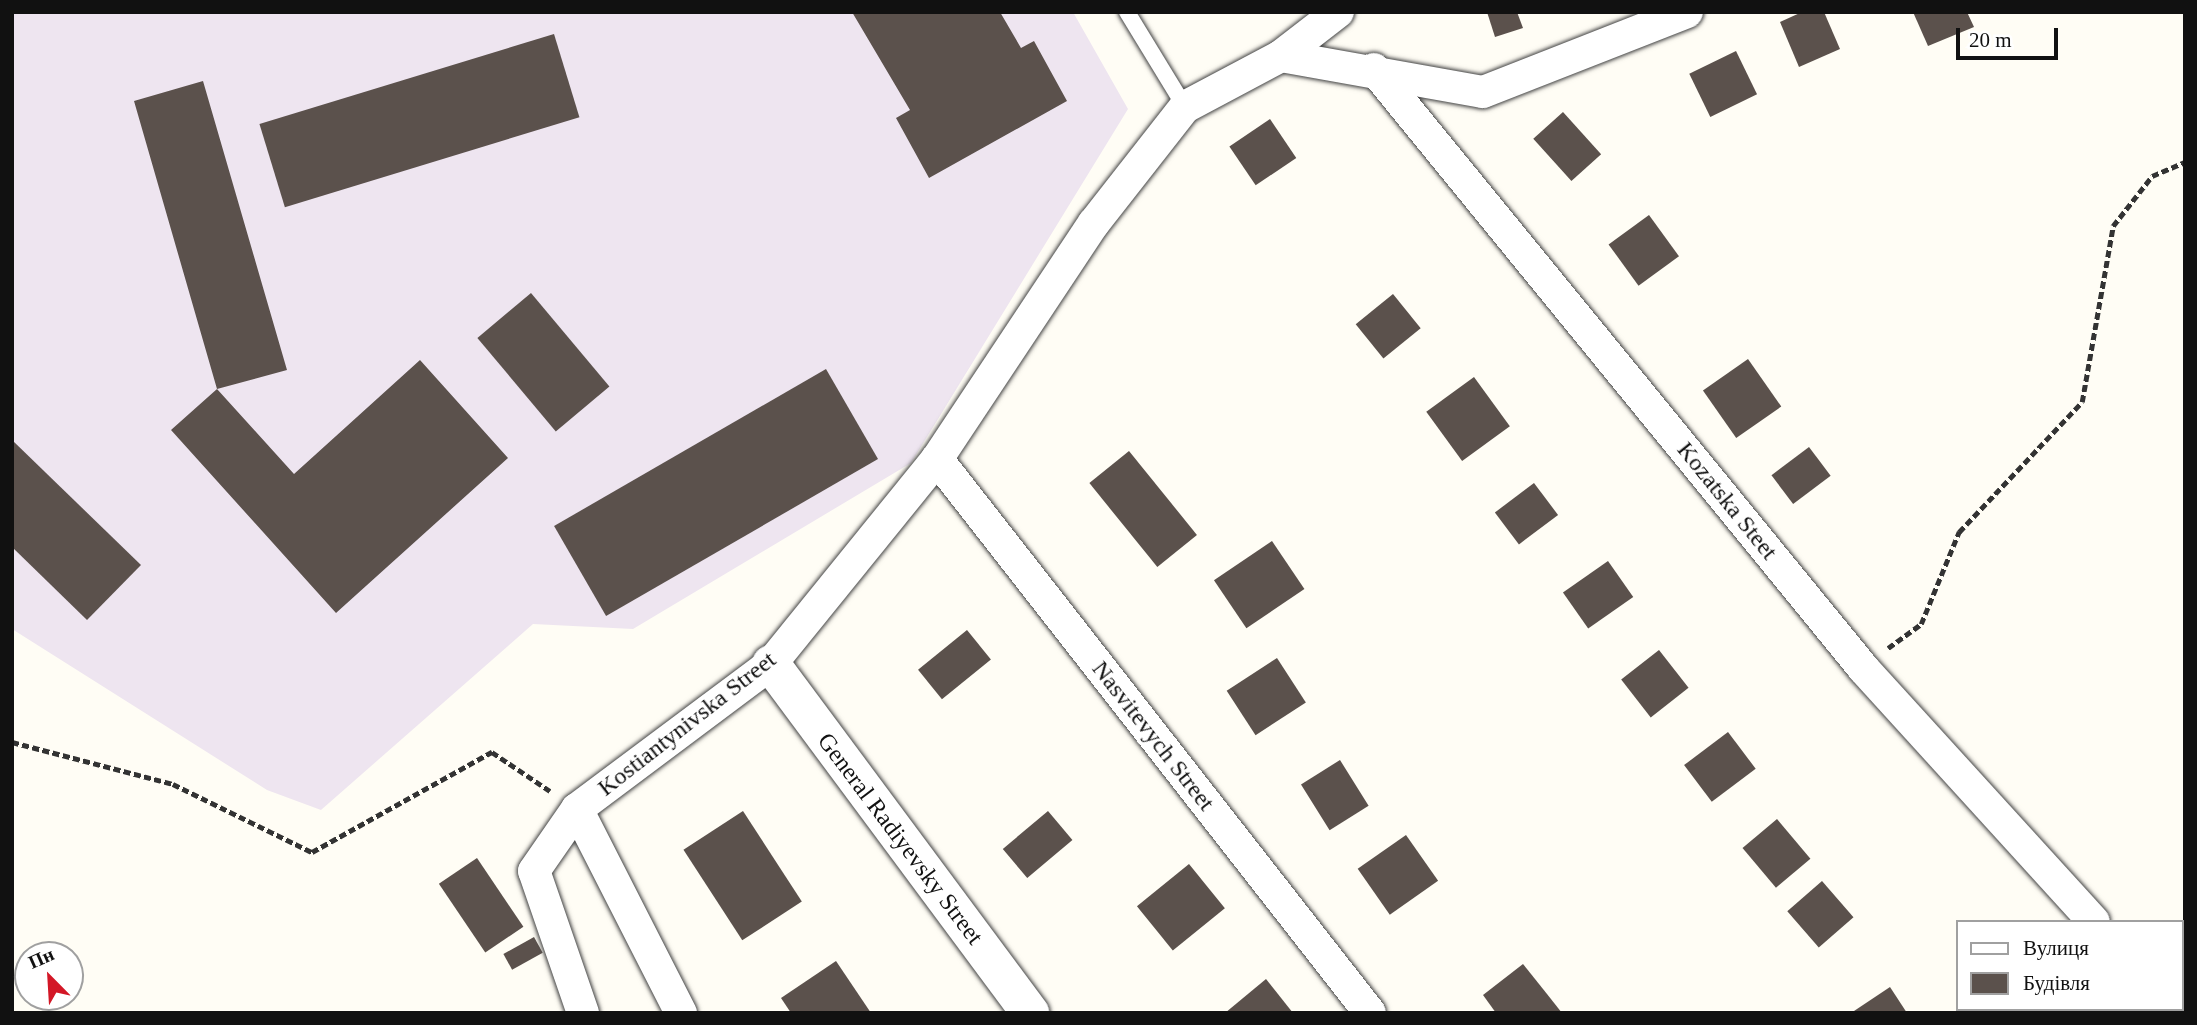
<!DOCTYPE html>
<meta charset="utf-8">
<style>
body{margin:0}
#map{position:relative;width:2197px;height:1025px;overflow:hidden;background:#fffdf5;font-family:Georgia,serif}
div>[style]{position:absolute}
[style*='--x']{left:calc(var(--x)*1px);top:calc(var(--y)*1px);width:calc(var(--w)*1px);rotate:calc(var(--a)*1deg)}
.industrial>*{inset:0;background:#eee5f0}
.building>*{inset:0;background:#5b514c;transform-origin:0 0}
.path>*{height:4.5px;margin-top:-2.25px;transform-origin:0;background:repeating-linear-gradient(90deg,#333 0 7px,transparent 0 10.5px)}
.roads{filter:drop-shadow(0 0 2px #444) drop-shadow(0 0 2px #444)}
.service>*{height:16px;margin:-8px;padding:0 8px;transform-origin:8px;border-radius:8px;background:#fff}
.minor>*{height:32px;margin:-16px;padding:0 16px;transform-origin:16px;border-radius:16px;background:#fff}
.tertiary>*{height:38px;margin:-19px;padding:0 19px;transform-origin:19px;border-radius:19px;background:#fff}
span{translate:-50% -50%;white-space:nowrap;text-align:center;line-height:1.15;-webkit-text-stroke:7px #fff;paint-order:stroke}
.street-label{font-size:24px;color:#111}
.frame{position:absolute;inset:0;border:14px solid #111;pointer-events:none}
.legend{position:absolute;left:1956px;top:920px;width:228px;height:91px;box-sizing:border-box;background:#fff;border:2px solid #a0a0a0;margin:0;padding:9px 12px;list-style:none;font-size:21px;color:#111}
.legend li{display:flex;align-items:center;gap:14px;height:35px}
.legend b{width:35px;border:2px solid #a0a0a0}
.north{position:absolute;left:14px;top:941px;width:70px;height:70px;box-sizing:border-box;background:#fff;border:2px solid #a0a0a0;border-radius:50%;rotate:336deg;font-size:19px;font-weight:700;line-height:28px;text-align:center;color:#111}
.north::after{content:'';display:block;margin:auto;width:24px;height:32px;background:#d31726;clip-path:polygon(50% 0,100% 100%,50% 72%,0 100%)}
.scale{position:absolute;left:1956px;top:28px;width:102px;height:32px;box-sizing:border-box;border:4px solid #111;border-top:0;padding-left:9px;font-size:21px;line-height:24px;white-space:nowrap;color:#111;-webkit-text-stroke:5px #fff;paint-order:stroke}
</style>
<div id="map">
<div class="industrial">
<div style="clip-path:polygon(12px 12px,1073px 12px,1128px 109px,911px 463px,633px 629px,533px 624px,321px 810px,267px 790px,12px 629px)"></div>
</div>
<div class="building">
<div style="clip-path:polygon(852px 12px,1000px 12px,1021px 48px,1034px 41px,1067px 101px,929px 178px,896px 118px,910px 110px)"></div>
<div style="clip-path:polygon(1487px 12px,1517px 12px,1523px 28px,1495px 37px)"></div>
<div style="clip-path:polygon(1802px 12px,1824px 12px,1840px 49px,1799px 67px,1780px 22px)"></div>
<div style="clip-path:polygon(1913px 12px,1967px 12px,1974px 27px,1928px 46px)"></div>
<div style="left:554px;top:34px;width:87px;height:308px;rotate:73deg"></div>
<div style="left:1736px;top:51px;width:48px;height:52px;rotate:64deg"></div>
<div style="clip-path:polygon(203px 81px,287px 370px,217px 389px,294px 474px,420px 360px,508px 458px,336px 613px,171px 430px,217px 389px,134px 101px)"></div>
<div style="left:1563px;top:112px;width:57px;height:40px;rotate:48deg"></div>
<div style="left:1270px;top:119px;width:47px;height:49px;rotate:56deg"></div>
<div style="left:1649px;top:215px;width:51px;height:50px;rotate:54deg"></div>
<div style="left:531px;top:293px;width:122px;height:70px;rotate:50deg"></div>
<div style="left:1393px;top:294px;width:44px;height:48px;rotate:51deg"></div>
<div style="left:1748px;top:359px;width:58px;height:55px;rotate:55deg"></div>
<div style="left:826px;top:369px;width:104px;height:314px;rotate:60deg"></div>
<div style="left:1474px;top:377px;width:61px;height:59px;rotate:54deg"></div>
<div style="clip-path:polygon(12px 440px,141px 565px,87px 620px,12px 547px)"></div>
<div style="left:1809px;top:447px;width:36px;height:47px;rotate:53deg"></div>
<div style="left:1129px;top:451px;width:108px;height:51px;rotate:51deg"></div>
<div style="left:1534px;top:483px;width:40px;height:49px;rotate:53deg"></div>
<div style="left:1272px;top:541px;width:58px;height:70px;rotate:56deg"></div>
<div style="left:1608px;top:561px;width:44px;height:55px;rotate:55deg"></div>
<div style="left:967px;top:630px;width:38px;height:63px;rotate:51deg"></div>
<div style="left:1659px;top:650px;width:48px;height:48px;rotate:52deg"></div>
<div style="left:1277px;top:658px;width:53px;height:60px;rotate:57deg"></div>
<div style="left:1728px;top:732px;width:46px;height:55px;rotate:53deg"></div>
<div style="left:1340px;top:760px;width:54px;height:46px;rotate:58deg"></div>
<div style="left:743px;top:811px;width:108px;height:71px;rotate:57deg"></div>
<div style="left:1048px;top:811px;width:38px;height:59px;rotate:50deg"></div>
<div style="left:1777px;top:819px;width:52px;height:45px;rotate:50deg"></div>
<div style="left:1406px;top:835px;width:56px;height:59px;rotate:55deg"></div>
<div style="left:477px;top:858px;width:83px;height:46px;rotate:56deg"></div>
<div style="left:1189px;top:864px;width:57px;height:67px;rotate:51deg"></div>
<div style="left:1822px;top:881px;width:48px;height:46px;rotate:49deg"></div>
<div style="left:534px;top:937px;width:18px;height:35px;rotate:61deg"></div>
<div style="clip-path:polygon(836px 961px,871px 1013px,791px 1013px,781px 998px)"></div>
<div style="clip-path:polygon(1523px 964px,1547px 994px,1562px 1013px,1496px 1013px,1483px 995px)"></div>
<div style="clip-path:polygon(1266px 979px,1293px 1013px,1225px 1013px)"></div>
<div style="clip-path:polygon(1890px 987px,1907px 1013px,1851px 1013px)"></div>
</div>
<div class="path">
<div style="--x:1888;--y:648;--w:41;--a:-36"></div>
<div style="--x:1921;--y:624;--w:100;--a:-67.6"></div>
<div style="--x:1959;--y:532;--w:179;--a:-46.6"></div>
<div style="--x:2082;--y:402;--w:179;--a:-80"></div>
<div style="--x:2113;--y:226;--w:63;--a:-52"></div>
<div style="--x:2152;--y:176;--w:36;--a:-23"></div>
<div style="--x:12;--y:742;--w:166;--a:14.6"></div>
<div style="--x:173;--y:784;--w:155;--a:26.1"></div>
<div style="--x:312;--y:852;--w:206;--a:-29.1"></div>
<div style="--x:492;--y:752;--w:70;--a:33.9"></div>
</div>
<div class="roads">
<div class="service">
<div style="--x:1127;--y:12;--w:111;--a:58.6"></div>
<div style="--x:2084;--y:1013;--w:10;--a:-24"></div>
</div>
<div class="minor">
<div style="--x:1281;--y:56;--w:72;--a:-37.7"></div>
<div style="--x:1374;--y:69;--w:773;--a:50.77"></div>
<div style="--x:1863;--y:668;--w:343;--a:47.7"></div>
<div style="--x:937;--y:459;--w:703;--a:51.99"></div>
<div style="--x:577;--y:809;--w:229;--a:63"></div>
<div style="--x:2181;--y:1005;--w:5;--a:37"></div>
<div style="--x:583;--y:1013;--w:150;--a:-109"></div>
<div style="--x:534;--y:871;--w:75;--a:-55.3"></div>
<div style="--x:577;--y:809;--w:242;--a:-36.8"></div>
<div style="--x:771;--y:664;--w:264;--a:-51"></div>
<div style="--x:937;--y:459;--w:283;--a:-56.4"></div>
<div style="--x:1094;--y:223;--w:147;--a:-51.9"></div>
<div style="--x:1185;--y:107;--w:109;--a:-28"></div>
<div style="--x:1281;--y:56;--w:205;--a:10.1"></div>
<div style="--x:1483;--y:92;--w:219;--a:-21.4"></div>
</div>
<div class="tertiary">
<div style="--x:771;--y:664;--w:435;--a:53.4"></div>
</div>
</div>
<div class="street-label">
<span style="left:1727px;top:501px;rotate:51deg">Kozatska Steet</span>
<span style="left:687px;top:724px;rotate:-38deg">Kostiantynivska Street</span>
<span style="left:1153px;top:736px;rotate:52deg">Nasvitevych Street</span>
<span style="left:900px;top:839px;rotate:53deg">General Radiyevsky Street</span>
</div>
<div class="frame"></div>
<ul class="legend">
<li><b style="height:9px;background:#fff"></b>Вулиця</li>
<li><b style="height:19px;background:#5b514c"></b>Будівля</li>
</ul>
<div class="north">Пн</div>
<div class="scale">20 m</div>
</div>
